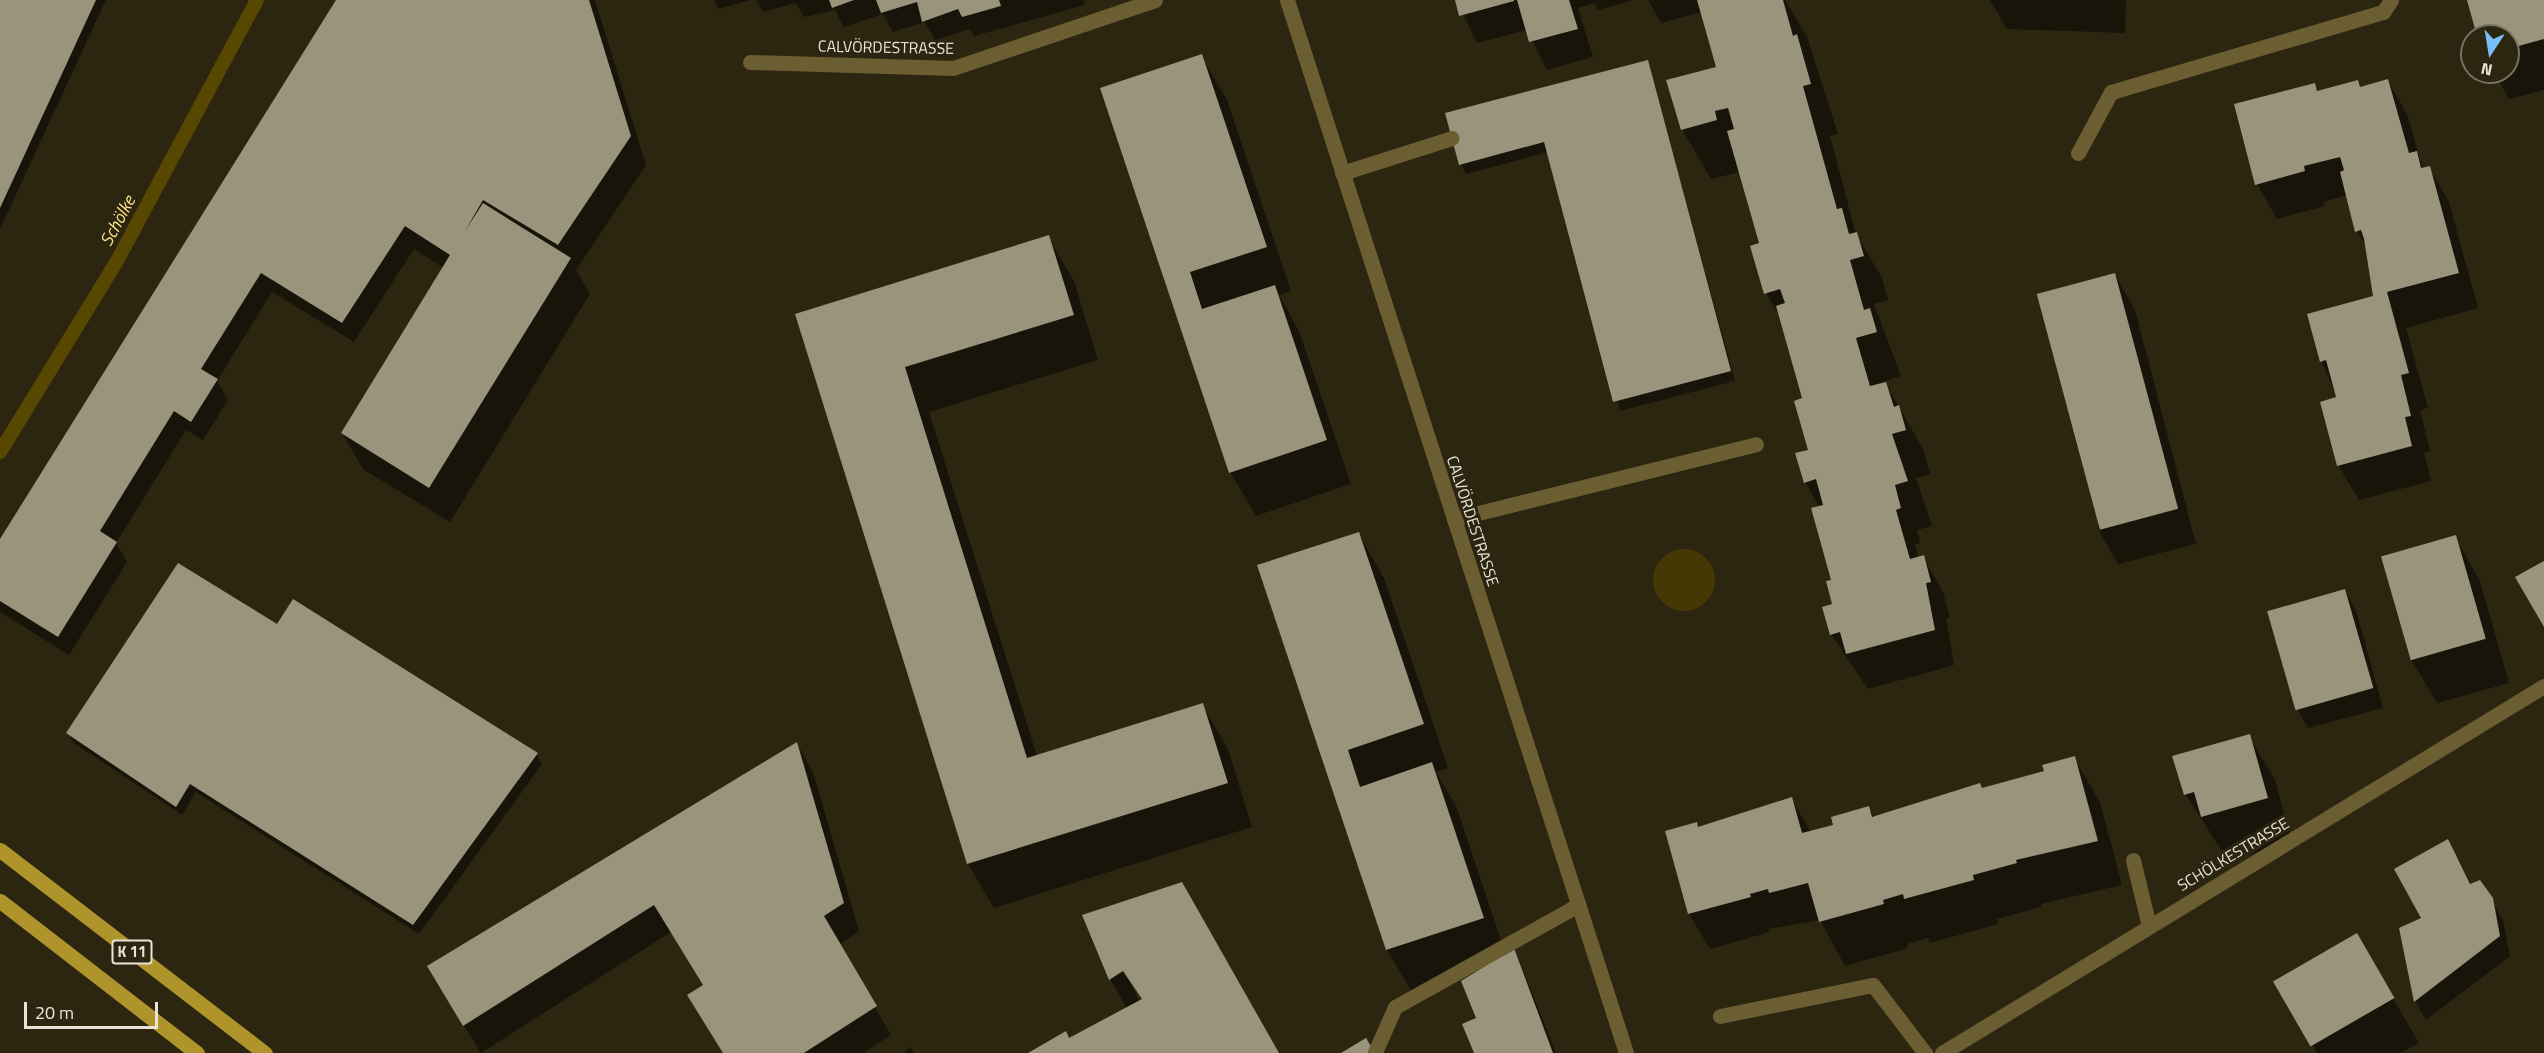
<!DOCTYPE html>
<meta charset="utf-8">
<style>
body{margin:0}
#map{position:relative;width:2544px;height:1053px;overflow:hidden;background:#2c2611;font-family:"Titillium Web",sans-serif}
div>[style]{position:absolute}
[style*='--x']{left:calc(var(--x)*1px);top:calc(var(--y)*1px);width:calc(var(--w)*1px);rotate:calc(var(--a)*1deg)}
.green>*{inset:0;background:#453805}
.round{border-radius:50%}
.shadow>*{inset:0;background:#0007}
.stream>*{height:14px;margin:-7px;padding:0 7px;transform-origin:7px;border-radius:7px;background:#584700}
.building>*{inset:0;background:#9b947c;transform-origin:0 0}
.lane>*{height:15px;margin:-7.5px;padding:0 7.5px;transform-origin:7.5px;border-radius:7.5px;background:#6b5e32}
.street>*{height:15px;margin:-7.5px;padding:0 7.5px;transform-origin:7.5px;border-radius:7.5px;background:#6b5e32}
.primary>*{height:15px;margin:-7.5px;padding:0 7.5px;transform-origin:7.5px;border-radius:7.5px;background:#af942c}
span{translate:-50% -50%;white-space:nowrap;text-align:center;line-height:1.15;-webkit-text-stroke:6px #2c2611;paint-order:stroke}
.shield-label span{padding:2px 4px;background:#2c2611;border:2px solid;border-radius:4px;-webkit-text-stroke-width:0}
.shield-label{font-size:15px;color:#e7e4d7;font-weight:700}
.street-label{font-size:16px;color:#e7e4d7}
.water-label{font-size:18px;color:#fce287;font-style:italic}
.north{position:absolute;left:2460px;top:24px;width:60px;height:60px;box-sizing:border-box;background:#2c2611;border:2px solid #777260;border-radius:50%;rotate:192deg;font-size:16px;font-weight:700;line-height:24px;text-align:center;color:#e7e4d7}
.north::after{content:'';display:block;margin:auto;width:21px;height:27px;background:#78bff7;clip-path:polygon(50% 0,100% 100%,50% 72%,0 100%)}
.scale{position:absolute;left:24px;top:1002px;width:134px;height:27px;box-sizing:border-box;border:3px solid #e7e4d7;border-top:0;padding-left:8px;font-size:18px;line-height:21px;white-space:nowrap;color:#e7e4d7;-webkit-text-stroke:4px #2c2611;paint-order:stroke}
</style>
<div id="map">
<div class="green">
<div class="round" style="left:1653px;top:549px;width:62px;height:62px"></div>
</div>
<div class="shadow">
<div style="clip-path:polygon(0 0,106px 0,0 229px)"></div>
<div style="clip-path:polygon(338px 0,595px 0,646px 165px,576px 270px,590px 294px,450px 522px,363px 469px,342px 433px,444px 268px,414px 249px,354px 342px,272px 292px,217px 381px,228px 400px,203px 440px,186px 430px,116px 543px,127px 562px,69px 655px,0 612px,0 542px)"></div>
<div style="clip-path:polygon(714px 0,750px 0,719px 9px)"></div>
<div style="clip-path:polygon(756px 0,1084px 0,1085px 5px,974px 36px,970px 29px,935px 40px,925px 22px,893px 32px,883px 14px,844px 27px,835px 10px,804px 17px,796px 3px,763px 12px)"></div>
<div style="clip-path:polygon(1456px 0,1634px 0,1598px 10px,1594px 3px,1578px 8px,1593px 57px,1547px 70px,1527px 30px,1477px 43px)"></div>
<div style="clip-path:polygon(1648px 0,1785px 0,1807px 37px,1838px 134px,1830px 136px,1856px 234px,1882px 278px,1888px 300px,1874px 304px,1901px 376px,1881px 382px,1886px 384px,1924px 451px,1930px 474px,1916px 478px,1932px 526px,1917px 530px,1920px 543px,1915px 545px,1919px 558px,1923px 557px,1943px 592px,1950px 617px,1946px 618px,1954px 665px,1868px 689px,1831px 634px,1833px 581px,1819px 507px,1805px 482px,1810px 451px,1804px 399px,1782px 321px,1766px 293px,1760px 244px,1740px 172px,1711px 179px,1682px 129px,1718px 68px,1702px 12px,1661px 23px)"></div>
<div style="clip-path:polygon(1990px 0,2126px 0,2125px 33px,2007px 29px)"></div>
<div style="clip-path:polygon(2469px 0,2544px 0,2544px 90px,2509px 99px,2494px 72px,2508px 72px,2508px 36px,2479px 36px)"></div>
<div style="clip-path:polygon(1201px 56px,1227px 100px,1291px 291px,1279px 295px,1299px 331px,1351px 484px,1256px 516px,1230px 472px,1102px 89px)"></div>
<div style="clip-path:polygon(1647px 61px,1735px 381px,1620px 411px,1548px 152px,1466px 174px,1461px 164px)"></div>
<div style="clip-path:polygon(2358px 81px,2361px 88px,2388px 81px,2408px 116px,2420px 159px,2425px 169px,2429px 167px,2449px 202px,2478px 308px,2406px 328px,2428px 408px,2420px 410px,2430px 451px,2424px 453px,2431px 481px,2359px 500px,2338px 465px,2337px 398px,2322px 362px,2309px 315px,2375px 297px,2367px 248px,2357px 231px,2347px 195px,2323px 202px,2325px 206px,2277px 219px,2257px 184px,2314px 84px,2319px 92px)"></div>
<div style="clip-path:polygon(1048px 237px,1074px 281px,1098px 360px,929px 412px,1037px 756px,1202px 705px,1228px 749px,1252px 827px,994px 908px,968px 864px,797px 315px)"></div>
<div style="clip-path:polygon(2115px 275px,2135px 310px,2196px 544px,2118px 564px,2098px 529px)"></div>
<div style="clip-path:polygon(1359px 534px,1384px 578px,1448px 768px,1436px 772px,1457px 808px,1506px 955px,1514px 951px,1519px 960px,1556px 1053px,1475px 1053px,1478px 1019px,1474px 973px,1413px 994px,1387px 950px,1259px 566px)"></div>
<div style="clip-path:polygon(2455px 537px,2480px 581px,2509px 683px,2437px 703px,2411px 659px)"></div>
<div style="clip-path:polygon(2344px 590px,2356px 610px,2383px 708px,2308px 728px,2297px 709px,2269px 611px)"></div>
<div style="clip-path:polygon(277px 626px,536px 754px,542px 764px,419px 934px,196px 792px,182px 815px,74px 743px,68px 733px)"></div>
<div style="clip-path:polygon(2249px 736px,2275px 780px,2292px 842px,2228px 860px,2185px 794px)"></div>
<div style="clip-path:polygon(797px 744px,813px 772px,859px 931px,839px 945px,891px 1035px,863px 1053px,723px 1053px,704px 986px,671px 932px,481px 1053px,445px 995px)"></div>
<div style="clip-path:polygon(2074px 758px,2100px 802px,2122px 885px,2041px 904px,2041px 907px,1997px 919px,1998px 924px,1930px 943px,1928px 938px,1907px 944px,1908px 948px,1845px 966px,1820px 920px,1769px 929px,1770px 932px,1710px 949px,1689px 914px,1667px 832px,1696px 823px,1699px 828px,1791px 799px,1811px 832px,1835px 826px,1868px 807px,1875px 818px,2046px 772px)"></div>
<div style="clip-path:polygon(2459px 861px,2471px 885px,2491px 899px,2503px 920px,2510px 956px,2426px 1020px,2415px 1001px,2400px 929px,2424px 919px)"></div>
<div style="clip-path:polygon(evenodd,1084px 916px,1277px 1053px,1031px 1053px,1069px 1039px,1127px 1008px,1110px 979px,1084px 916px,1121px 963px,1143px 1001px,1139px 1001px,1121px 963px)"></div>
<div style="clip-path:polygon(2356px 935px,2419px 1043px,2401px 1053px,2317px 1053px,2275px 981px)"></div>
<div style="clip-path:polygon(910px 1047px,914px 1053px,904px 1053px)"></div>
</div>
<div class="stream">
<div style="--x:0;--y:452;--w:224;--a:-58.5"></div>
<div style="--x:117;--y:261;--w:296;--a:-61.8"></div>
</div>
<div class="building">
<div style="clip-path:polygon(0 0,96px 0,0 208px)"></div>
<div style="clip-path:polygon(336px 0,589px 0,631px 136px,558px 245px,483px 200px,465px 231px,483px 203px,571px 258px,429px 488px,341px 433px,450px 255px,405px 226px,342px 323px,261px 273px,201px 369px,218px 379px,191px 422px,174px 411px,100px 531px,117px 542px,58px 637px,0 601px,0 539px)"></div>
<div style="clip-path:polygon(829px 0,854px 0,832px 8px)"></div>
<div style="clip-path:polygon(876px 0,999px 0,1001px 6px,962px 17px,958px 9px,922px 22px,917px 2px,881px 13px)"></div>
<div style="clip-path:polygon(1455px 0,1514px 0,1514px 1px,1459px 16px)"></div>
<div style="clip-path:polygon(1517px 0,1569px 0,1578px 29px,1529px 42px)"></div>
<div style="clip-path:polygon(1697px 0,1783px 0,1793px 36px,1797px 34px,1811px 84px,1803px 86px,1837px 209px,1842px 208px,1849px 234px,1857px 232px,1864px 256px,1850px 260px,1864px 310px,1870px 308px,1877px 332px,1856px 338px,1870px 386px,1886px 382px,1894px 407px,1899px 405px,1906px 430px,1892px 434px,1908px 481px,1895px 485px,1901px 508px,1896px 510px,1910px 559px,1924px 555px,1931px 582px,1926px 583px,1935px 630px,1846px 654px,1840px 632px,1830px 635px,1822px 607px,1832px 604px,1826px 581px,1831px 580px,1811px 508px,1823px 505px,1816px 479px,1804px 483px,1795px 453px,1808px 450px,1794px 401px,1802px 398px,1776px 306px,1785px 303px,1780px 289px,1764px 294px,1750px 246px,1759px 243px,1727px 131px,1734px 129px,1728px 108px,1715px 111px,1717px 120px,1681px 130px,1666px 80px,1716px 67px)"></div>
<div style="clip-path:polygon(2467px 0,2544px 0,2544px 39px,2508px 49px,2508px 36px,2477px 36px)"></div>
<div style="clip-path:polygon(1202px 54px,1267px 247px,1190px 272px,1202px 309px,1275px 285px,1327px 440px,1229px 473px,1100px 88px)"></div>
<div style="clip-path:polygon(1648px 60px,1731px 371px,1613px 402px,1544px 142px,1459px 165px,1445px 113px)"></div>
<div style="clip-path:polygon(2388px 79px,2409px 153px,2417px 151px,2421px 168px,2430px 166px,2459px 273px,2387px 292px,2409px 373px,2401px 375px,2411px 416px,2405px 417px,2412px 446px,2337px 466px,2320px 402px,2336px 397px,2326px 360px,2320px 362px,2307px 314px,2373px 296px,2364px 239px,2361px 230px,2355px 232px,2340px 172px,2344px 170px,2340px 157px,2304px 166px,2305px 171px,2255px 185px,2234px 104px,2315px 83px,2317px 91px,2358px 80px,2360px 87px)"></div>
<div style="clip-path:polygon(1049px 235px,1074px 315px,905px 367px,1027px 758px,1203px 703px,1228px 783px,967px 864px,795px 314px)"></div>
<div style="left:2115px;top:273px;width:244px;height:81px;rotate:75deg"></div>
<div style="clip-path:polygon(1359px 532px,1424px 724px,1348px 750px,1360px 787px,1432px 762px,1484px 918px,1386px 950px,1257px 565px)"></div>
<div style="left:2456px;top:535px;width:108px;height:78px;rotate:74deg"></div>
<div style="clip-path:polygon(2544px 561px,2544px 627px,2515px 577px)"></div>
<div style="clip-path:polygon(178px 563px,277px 624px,293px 599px,538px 753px,413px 925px,190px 784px,176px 807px,66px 733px)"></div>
<div style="left:2345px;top:589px;width:103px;height:81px;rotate:74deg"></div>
<div style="clip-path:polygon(2250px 734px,2268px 798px,2201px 817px,2194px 792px,2184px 795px,2172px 756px)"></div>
<div style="clip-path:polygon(797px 742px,844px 903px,824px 916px,877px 1006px,804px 1053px,723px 1053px,687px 995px,703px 985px,654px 905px,463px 1026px,427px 966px)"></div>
<div style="clip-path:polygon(2075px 756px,2098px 841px,2016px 860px,2017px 863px,1973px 875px,1974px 880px,1904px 899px,1903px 894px,1883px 900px,1884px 904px,1819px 922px,1808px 883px,1769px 893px,1768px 889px,1750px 894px,1751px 897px,1688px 914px,1665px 831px,1697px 822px,1698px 827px,1792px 797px,1802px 833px,1833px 825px,1831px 817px,1869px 806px,1872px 817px,1980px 783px,1982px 788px,2044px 771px,2042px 765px)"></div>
<div style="clip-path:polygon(2448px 839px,2470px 884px,2480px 880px,2493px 898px,2500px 936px,2414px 1002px,2399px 928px,2421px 918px,2394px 869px)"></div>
<div style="clip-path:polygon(1182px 882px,1279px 1053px,1028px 1053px,1066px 1031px,1069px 1038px,1142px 999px,1123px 971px,1109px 980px,1082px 915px)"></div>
<div style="left:2357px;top:933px;width:75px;height:97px;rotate:60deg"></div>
<div style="clip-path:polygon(1514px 948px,1553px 1053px,1474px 1053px,1462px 1024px,1476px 1018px,1461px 981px)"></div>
<div style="clip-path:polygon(1366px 1038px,1375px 1053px,1341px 1053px)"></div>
</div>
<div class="lane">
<div style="--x:2078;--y:153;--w:69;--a:-61.6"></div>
<div style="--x:2111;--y:92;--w:284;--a:-16.4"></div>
<div style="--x:2383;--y:12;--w:14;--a:-56"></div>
<div style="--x:1342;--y:173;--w:115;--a:-17.7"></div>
<div style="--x:1454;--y:519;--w:311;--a:-13.9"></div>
<div style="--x:2133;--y:860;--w:68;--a:76.4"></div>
<div style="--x:1720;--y:1016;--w:156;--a:-11.5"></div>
<div style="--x:1873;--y:985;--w:86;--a:52.6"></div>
<div style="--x:1375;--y:1052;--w:49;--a:-66"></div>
<div style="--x:1395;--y:1007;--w:210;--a:-29.1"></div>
</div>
<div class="street">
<div style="--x:1287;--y:0;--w:1106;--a:72.15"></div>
<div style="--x:750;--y:62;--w:203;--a:1.7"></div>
<div style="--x:953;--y:68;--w:213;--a:-18.6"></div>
<div style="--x:1942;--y:1053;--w:705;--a:-31.37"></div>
</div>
<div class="primary">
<div style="--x:0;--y:850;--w:334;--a:37.5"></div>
<div style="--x:0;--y:901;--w:249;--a:37.7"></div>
</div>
<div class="shield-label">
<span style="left:132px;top:952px">K 11</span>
</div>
<div class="street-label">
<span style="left:886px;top:47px;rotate:1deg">CALVÖRDESTRASSE</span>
<span style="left:1473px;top:521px;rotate:72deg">CALVÖRDESTRASSE</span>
<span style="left:2233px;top:854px;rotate:-31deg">SCHÖLKESTRASSE</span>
</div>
<div class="water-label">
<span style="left:118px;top:221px;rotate:-62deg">Schölke</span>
</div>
<div class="north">N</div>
<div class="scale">20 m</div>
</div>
